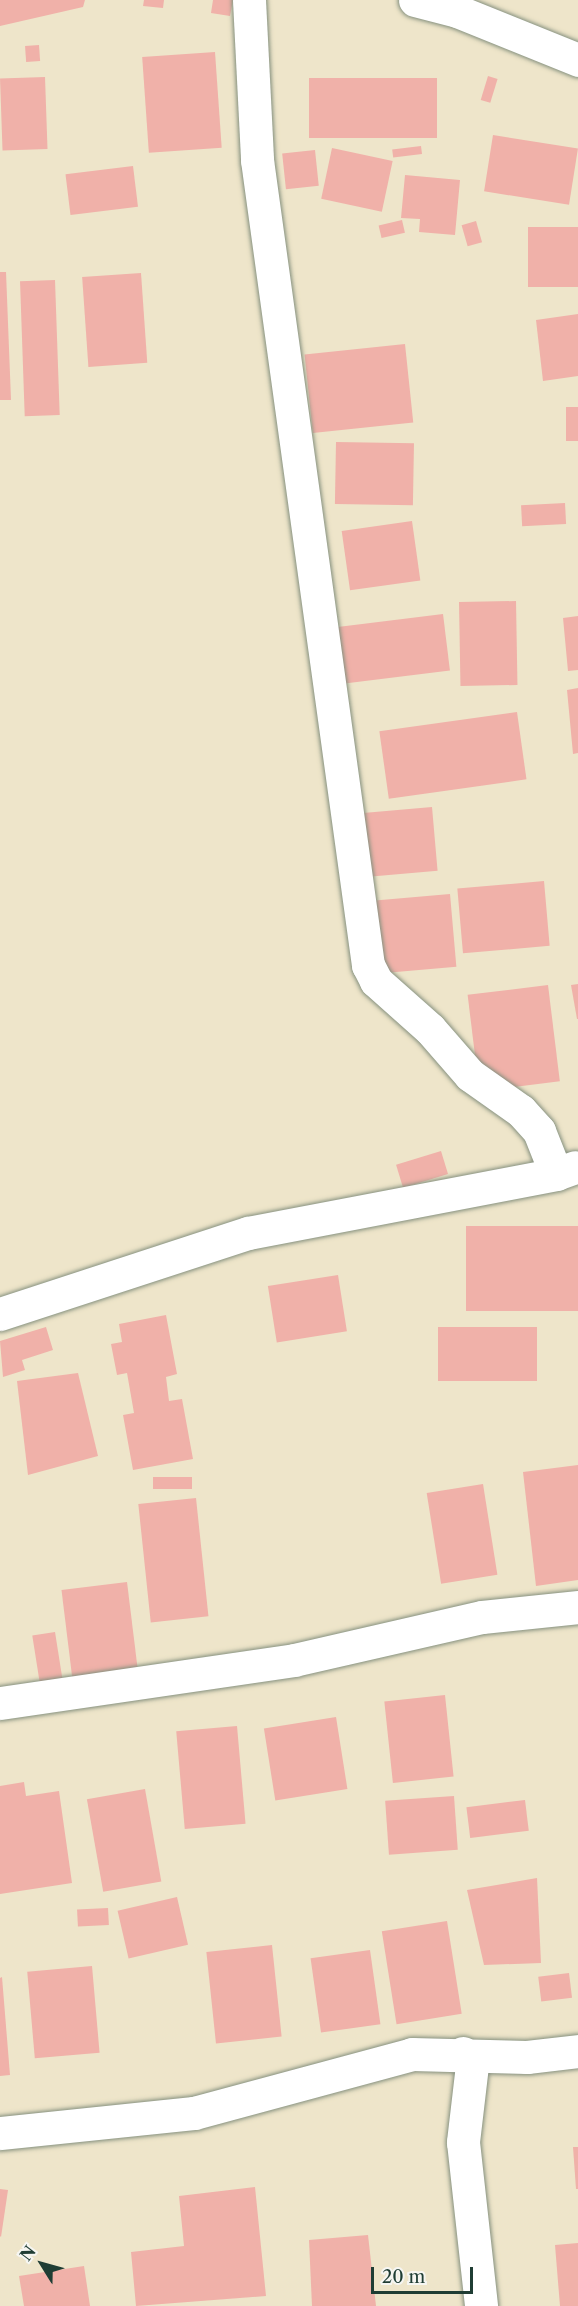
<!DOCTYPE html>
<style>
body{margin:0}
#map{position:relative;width:578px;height:2306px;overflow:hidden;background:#eee5ca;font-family:"Libre Caslon Text",serif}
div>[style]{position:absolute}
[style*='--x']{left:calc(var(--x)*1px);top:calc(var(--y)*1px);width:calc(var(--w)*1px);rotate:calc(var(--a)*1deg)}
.building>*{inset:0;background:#f0b1a9;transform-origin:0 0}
.roads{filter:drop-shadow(0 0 2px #86917f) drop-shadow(0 0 2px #86917f)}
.minor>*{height:33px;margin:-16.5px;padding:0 16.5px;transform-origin:16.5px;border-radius:16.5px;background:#fff}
span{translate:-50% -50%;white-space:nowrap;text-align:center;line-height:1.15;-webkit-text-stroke:5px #f6f6f2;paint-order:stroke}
.north{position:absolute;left:12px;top:2234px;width:60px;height:60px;-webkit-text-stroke:4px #f6f6f2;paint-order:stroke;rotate:307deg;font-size:16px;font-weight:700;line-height:24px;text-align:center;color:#1f3d34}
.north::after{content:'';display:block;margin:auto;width:21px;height:27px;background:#1f3d34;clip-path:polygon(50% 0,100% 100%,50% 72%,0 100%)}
.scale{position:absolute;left:371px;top:2267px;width:102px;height:27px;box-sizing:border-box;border:3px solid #1f3d34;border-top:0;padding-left:8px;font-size:18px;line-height:21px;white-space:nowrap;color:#1f3d34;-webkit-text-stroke:4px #f6f6f2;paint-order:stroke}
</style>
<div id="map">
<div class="building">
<div style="clip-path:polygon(0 0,85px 0,83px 7px,0 26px)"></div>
<div style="clip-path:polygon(144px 0,164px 0,163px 8px,143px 6px)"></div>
<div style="clip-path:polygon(213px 0,233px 0,230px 16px,211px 13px)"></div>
<div style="left:39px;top:45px;width:16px;height:14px;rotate:86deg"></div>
<div style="left:215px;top:52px;width:96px;height:73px;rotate:86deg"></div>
<div style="left:488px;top:76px;width:10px;height:25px;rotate:17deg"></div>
<div style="left:45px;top:77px;width:72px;height:45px;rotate:88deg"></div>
<div style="left:309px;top:78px;width:128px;height:60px"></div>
<div style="left:493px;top:135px;width:86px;height:57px;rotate:9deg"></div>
<div style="left:421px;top:146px;width:8px;height:29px;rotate:83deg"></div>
<div style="left:332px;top:148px;width:62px;height:52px;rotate:12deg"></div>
<div style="left:315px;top:150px;width:36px;height:33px;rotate:84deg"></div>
<div style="left:133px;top:166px;width:41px;height:68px;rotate:83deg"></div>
<div style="clip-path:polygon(405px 175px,460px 180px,455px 235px,419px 232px,420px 219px,401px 218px)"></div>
<div style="left:402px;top:220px;width:13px;height:24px;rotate:77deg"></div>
<div style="left:476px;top:221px;width:22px;height:15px;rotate:74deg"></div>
<div style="left:578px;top:227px;width:60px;height:50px;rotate:90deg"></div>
<div style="clip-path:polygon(0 272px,6px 272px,11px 400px,0 400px)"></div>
<div style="left:141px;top:273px;width:90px;height:59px;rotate:86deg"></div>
<div style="left:55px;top:280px;width:135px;height:35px;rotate:88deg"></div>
<div style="clip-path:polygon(578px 314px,578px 376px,543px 381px,536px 320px)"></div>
<div style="left:405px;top:344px;width:79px;height:101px;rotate:84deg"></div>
<div style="left:566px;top:407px;width:12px;height:34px"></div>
<div style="left:336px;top:442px;width:78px;height:62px;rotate:1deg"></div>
<div style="left:565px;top:503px;width:21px;height:44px;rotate:87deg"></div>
<div style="left:412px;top:521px;width:60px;height:71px;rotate:82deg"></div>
<div style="left:516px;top:601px;width:84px;height:57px;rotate:89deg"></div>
<div style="left:443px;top:614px;width:57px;height:106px;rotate:83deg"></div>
<div style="clip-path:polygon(578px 616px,578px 670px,568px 671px,563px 618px)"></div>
<div style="clip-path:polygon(578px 688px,578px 753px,573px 754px,567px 690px)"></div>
<div style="left:517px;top:712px;width:68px;height:139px;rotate:82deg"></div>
<div style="left:432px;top:807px;width:64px;height:69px;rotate:85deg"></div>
<div style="left:544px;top:881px;width:65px;height:87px;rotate:85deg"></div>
<div style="left:450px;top:894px;width:73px;height:75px;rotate:85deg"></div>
<div style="clip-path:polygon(578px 984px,578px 1019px,577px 1019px,571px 985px)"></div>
<div style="left:548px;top:985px;width:97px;height:81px;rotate:83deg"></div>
<div style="left:441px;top:1151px;width:24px;height:47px;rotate:73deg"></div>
<div style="left:466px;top:1226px;width:112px;height:85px"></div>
<div style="left:338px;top:1275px;width:57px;height:71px;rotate:81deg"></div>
<div style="clip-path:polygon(166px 1315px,177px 1374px,166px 1377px,169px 1401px,182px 1399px,193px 1459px,133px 1470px,123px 1415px,134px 1413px,127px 1373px,117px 1375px,111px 1344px,122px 1342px,119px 1324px)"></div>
<div style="clip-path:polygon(46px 1327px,53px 1350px,22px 1360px,25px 1370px,3px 1377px,0 1341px)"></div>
<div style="left:438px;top:1327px;width:99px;height:54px"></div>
<div style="clip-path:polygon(78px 1373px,98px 1456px,28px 1475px,17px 1381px)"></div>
<div style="clip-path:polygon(578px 1465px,578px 1580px,536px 1586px,523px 1472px)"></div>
<div style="left:192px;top:1477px;width:12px;height:39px;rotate:90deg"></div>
<div style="left:483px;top:1484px;width:92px;height:57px;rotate:81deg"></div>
<div style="left:196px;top:1498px;width:119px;height:58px;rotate:84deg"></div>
<div style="left:127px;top:1582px;width:90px;height:66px;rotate:83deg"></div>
<div style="left:55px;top:1632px;width:49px;height:23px;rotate:81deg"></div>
<div style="left:445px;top:1695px;width:82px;height:61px;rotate:84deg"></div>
<div style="left:336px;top:1717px;width:73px;height:73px;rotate:81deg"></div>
<div style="left:237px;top:1726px;width:98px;height:61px;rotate:85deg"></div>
<div style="clip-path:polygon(24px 1782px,26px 1796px,59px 1791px,72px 1883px,0 1894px,0 1786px)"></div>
<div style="left:145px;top:1789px;width:94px;height:59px;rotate:80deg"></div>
<div style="left:454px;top:1796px;width:54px;height:69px;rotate:86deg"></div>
<div style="left:525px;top:1800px;width:31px;height:59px;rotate:83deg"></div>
<div style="clip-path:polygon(537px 1878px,541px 1963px,484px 1965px,467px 1890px)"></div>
<div style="left:177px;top:1897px;width:49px;height:61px;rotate:77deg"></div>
<div style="left:108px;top:1908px;width:17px;height:31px;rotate:87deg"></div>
<div style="left:447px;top:1921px;width:94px;height:66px;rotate:81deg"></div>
<div style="left:272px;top:1945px;width:92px;height:66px;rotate:84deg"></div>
<div style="left:370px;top:1950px;width:75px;height:60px;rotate:82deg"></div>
<div style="left:92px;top:1966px;width:87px;height:65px;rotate:85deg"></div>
<div style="left:569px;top:1973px;width:25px;height:31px;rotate:83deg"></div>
<div style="clip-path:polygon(2px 1977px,10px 2075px,0 2076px,0 1978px)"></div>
<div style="clip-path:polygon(573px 2147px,578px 2147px,578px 2189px,576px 2189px)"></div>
<div style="clip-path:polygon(255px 2187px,266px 2296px,136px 2306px,131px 2252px,184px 2246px,179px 2196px)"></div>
<div style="clip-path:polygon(0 2189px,8px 2190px,1px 2237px,0 2236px)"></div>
<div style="clip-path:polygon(368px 2235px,376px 2306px,312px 2306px,309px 2240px)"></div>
<div style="clip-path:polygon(578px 2243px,578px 2306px,560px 2306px,555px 2245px)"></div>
<div style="clip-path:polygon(84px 2266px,90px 2306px,24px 2306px,19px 2276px)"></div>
</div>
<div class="roads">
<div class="minor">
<div style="--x:249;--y:0;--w:160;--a:87.1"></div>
<div style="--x:257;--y:160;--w:813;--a:82.15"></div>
<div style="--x:368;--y:965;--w:18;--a:63"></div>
<div style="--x:376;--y:981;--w:72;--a:41.6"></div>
<div style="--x:430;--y:1029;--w:61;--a:49"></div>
<div style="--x:470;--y:1075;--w:62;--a:35.2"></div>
<div style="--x:521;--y:1111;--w:27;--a:48"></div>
<div style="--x:539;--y:1131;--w:46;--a:68.4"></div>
<div style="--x:415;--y:0;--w:43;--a:14.7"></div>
<div style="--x:457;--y:11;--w:131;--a:22"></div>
<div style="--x:0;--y:1314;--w:261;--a:-18.1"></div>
<div style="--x:248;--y:1233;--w:314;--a:-10.8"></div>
<div style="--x:556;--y:1174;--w:20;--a:-20"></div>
<div style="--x:0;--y:1703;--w:297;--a:-8.3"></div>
<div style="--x:294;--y:1660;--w:193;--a:-12.9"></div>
<div style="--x:482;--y:1617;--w:97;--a:-5.9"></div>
<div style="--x:463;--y:2053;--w:15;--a:53"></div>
<div style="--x:472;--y:2065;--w:78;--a:96.7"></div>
<div style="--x:463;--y:2142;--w:165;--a:83.7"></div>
<div style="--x:0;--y:2133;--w:195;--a:-5.9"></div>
<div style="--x:194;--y:2113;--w:226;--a:-15.1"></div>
<div style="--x:412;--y:2054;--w:115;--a:1.5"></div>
<div style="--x:527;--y:2057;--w:51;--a:-6.7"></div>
</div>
</div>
<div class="north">N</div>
<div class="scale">20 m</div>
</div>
